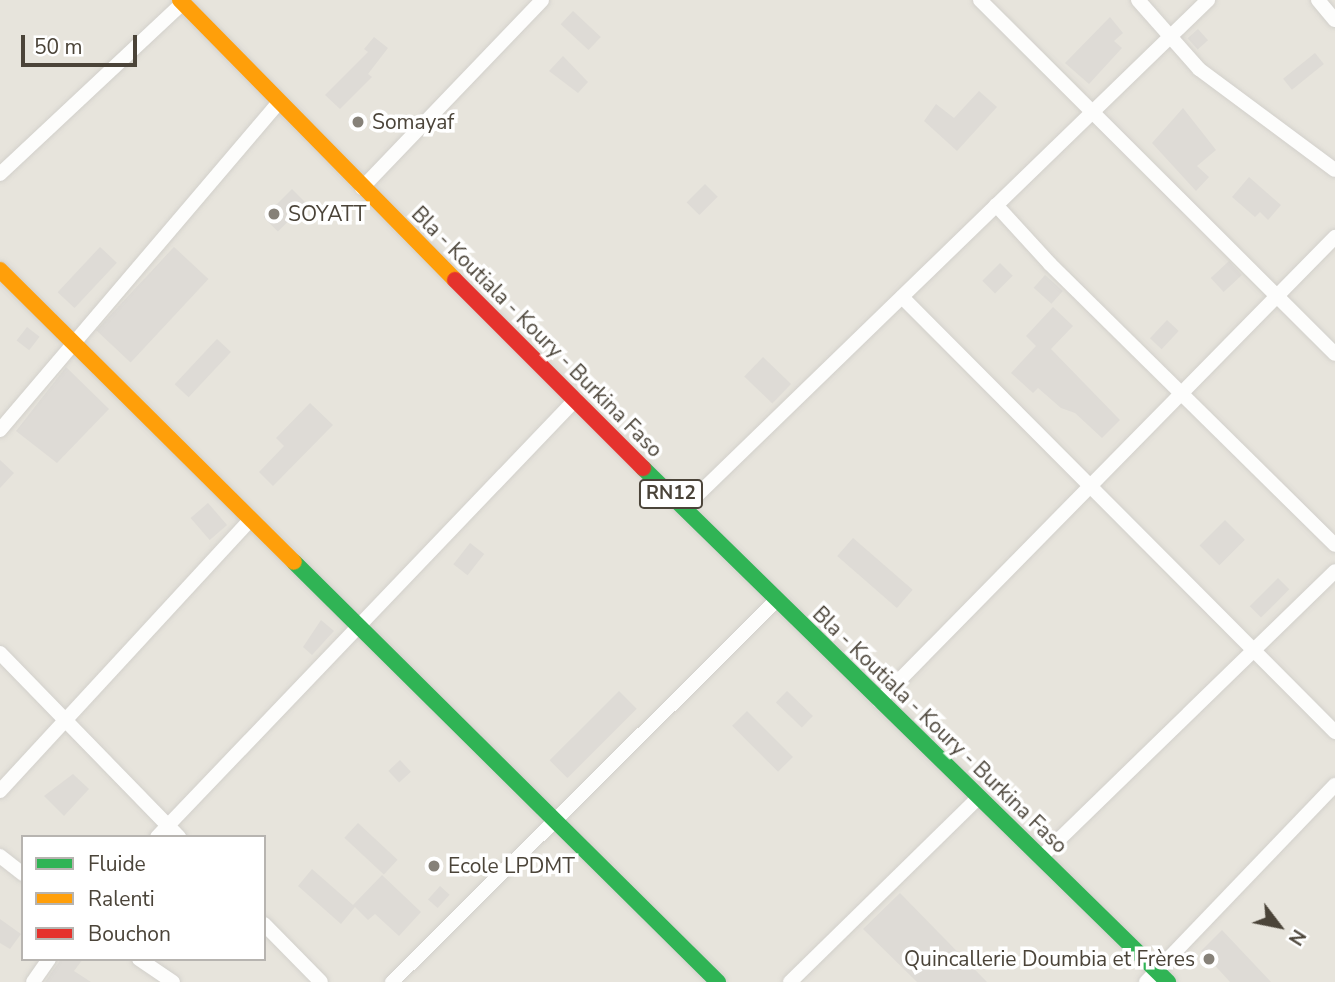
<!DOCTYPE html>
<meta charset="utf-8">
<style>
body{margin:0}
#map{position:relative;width:1335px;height:982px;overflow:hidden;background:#f4f2ee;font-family:"Nunito Sans",sans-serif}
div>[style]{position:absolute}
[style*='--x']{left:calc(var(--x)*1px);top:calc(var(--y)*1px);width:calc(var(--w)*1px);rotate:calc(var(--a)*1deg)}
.residential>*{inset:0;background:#e7e4dc}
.building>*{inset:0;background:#dedbd6;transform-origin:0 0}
.roads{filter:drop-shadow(0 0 2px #d2d0cb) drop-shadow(0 0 2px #d2d0cb)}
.street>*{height:14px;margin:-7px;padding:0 7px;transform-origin:7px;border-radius:7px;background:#fdfdfc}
.fast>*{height:16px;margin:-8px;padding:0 8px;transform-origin:8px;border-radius:8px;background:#30b455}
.slow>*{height:16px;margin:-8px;padding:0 8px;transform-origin:8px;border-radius:8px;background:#ff9f0a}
.jam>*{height:16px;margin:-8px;padding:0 8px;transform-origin:8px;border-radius:8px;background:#e5322d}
.dots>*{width:19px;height:19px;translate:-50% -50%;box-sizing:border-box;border:4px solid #fff;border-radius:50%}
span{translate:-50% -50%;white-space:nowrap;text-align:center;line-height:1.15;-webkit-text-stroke:7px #fff;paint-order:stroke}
.shield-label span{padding:2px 5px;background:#fff;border:2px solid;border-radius:5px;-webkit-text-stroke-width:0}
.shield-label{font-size:19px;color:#4b4439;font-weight:700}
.poi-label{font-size:21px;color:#4b4439}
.left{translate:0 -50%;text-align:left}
.right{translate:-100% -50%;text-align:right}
.street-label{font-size:21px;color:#4b4439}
.legend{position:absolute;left:21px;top:835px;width:245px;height:126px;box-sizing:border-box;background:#fff;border:2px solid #b7b4b0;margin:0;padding:9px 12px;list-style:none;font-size:21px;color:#4b4439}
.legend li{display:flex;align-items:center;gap:14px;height:35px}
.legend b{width:35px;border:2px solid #b7b4b0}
.north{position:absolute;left:1244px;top:891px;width:70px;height:70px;-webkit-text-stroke:5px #fff;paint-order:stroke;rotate:122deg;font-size:19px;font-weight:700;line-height:28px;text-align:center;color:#4b4439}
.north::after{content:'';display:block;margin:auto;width:24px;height:32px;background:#4b4439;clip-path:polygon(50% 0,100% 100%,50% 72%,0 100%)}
.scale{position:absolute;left:21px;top:35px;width:116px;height:32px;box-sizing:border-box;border:4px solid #4b4439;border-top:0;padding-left:9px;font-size:21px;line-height:24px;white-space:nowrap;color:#4b4439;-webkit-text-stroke:5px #fff;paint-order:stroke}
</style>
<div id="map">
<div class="residential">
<div style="clip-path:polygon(evenodd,0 0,1335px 0,1335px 982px,0 982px,0 0,23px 837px,264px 837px,264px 959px,23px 959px,23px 837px)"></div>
</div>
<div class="building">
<div style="left:573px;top:11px;width:38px;height:18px;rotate:43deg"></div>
<div style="clip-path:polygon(1110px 17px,1123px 33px,1114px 41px,1122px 48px,1089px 84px,1065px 63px)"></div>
<div style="left:1198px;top:29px;width:15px;height:14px;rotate:48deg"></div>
<div style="clip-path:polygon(374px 37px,388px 48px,368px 74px,372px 77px,340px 109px,325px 95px,368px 52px,364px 49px)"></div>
<div style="left:1315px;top:53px;width:14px;height:41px;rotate:51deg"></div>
<div style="clip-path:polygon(563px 56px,588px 82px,578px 93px,549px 71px)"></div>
<div style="clip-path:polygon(979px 91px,997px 107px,957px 151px,924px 121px,936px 104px,954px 118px)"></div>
<div style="clip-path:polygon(1183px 108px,1216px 150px,1197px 166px,1209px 177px,1196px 191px,1152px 143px)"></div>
<div style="clip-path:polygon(1249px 177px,1281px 205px,1268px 220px,1260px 212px,1255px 217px,1232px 197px)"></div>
<div style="left:705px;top:184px;width:18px;height:26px;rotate:45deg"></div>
<div style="left:292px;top:189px;width:20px;height:40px;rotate:45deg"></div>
<div style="left:100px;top:247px;width:23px;height:62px;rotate:43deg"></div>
<div style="left:174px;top:247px;width:47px;height:114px;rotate:43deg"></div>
<div style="left:1229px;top:261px;width:19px;height:25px;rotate:47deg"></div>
<div style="left:1000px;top:263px;width:18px;height:25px;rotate:45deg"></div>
<div style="left:1045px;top:275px;width:24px;height:17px;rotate:42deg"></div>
<div style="clip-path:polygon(1053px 307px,1073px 326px,1051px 349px,1120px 420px,1102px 438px,1075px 413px,1061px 408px,1038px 388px,1033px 393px,1011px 373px,1036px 346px,1026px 336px)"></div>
<div style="left:1167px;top:320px;width:16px;height:25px;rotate:43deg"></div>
<div style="left:27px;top:327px;width:16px;height:17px;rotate:38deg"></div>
<div style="left:217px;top:339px;width:19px;height:62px;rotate:43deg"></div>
<div style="left:763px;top:357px;width:39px;height:27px;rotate:44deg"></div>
<div style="clip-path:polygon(66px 367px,109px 409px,57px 463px,16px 431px)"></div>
<div style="clip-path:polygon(310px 403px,333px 425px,273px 486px,259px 472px,284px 446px,276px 438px)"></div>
<div style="clip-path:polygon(0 460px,14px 473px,0 488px)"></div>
<div style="left:208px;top:503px;width:29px;height:23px;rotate:49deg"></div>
<div style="left:1225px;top:520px;width:28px;height:36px;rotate:45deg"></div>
<div style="left:853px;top:538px;width:79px;height:24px;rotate:41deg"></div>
<div style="left:470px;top:543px;width:18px;height:27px;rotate:38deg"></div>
<div style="left:1278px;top:578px;width:16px;height:40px;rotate:45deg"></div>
<div style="clip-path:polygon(321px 620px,334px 631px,312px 655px,303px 647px)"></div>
<div style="left:619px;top:691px;width:25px;height:98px;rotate:45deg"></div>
<div style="left:787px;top:691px;width:36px;height:16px;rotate:44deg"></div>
<div style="left:747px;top:711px;width:65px;height:21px;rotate:45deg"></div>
<div style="left:400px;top:760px;width:16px;height:16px;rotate:47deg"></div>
<div style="clip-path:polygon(73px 774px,89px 789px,64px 816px,44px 796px)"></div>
<div style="left:358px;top:823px;width:54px;height:20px;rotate:43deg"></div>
<div style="clip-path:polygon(312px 869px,353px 905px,382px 875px,421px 912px,399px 936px,375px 914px,368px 920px,355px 907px,341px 924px,298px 886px)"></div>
<div style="left:440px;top:886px;width:13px;height:18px;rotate:42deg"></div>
<div style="clip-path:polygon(900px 893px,987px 982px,917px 982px,863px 929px)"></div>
<div style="clip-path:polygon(0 919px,21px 934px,10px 949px,0 943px)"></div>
<div style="clip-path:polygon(1222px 930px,1271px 982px,1230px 982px,1209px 959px,1201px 951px)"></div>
<div style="clip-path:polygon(61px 959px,83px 959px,74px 971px,91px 982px,45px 982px)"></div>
</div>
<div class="roads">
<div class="street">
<div style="--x:980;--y:0;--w:501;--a:44.92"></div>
<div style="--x:1138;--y:0;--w:92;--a:48.5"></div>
<div style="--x:1199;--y:69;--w:169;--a:36.6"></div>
<div style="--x:1318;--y:0;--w:26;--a:50"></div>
<div style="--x:0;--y:174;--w:250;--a:-43.1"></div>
<div style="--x:362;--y:188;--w:260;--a:-46.2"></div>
<div style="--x:996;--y:205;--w:80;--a:47.5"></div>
<div style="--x:1050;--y:264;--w:400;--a:44.6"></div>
<div style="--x:902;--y:297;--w:614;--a:45.13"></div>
<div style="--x:0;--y:430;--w:432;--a:-49.6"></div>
<div style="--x:684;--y:508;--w:730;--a:-44.11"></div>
<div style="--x:0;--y:653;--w:257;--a:45.8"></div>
<div style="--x:879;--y:701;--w:651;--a:-45.5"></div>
<div style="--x:0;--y:791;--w:370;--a:-47.3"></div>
<div style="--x:157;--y:837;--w:606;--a:-46.27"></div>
<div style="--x:0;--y:856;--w:29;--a:38"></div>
<div style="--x:1041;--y:857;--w:410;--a:-44.2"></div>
<div style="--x:264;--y:924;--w:81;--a:45.5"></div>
<div style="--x:139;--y:959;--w:41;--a:34.1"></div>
<div style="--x:33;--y:982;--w:28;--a:-55"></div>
<div style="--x:392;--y:982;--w:541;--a:-44.78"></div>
<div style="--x:790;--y:982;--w:264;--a:-44.4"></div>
<div style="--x:1146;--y:982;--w:273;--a:-46.2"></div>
</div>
<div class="fast">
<div style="--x:643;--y:468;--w:735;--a:44.39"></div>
<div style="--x:294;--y:562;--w:597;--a:44.73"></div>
</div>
<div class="slow">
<div style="--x:180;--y:0;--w:392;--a:45.5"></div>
<div style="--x:0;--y:270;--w:414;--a:44.8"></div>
</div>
<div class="jam">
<div style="--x:455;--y:280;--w:266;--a:45"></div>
</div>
</div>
<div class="dots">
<div style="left:358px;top:122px;background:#868178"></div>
<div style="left:274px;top:214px;background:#868178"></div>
<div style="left:434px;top:866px;background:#868178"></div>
<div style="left:1209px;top:959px;background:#868178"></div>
</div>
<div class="shield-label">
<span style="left:671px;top:494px">RN12</span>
</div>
<div class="poi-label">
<span class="left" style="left:372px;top:122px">Somayaf</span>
<span class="left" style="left:288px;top:214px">SOYATT</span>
<span class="left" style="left:448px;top:866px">Ecole LPDMT</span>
<span class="right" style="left:1195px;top:959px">Quincallerie Doumbia et Frères</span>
</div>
<div class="street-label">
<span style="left:537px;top:332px;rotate:45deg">Bla - Koutiala - Koury - Burkina Faso</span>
<span style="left:940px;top:730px;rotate:44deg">Bla - Koutiala - Koury - Burkina Faso</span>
</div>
<ul class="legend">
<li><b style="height:9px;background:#30b455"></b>Fluide</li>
<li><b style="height:9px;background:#ff9f0a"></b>Ralenti</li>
<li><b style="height:9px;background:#e5322d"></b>Bouchon</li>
</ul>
<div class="north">N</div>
<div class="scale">50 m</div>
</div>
